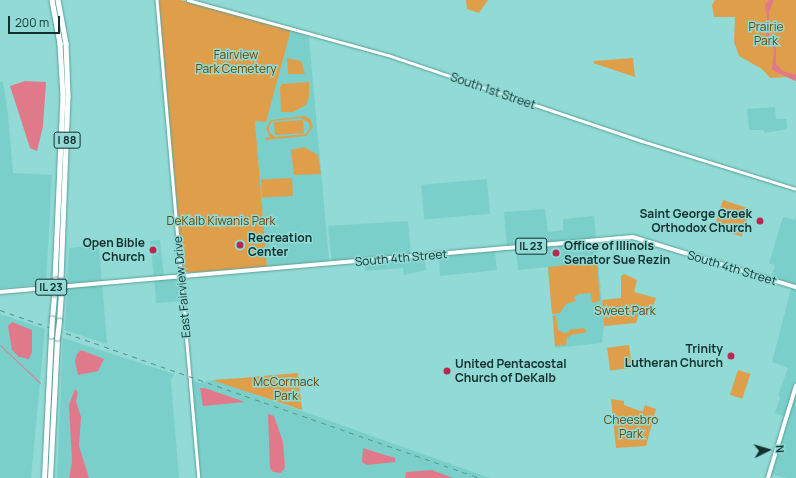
<!DOCTYPE html>
<style>
body{margin:0}
#map{position:relative;width:796px;height:478px;overflow:hidden;background:#91dad5;font-family:Manrope,sans-serif}
div>[style]{position:absolute}
[style*='--x']{left:calc(var(--x)*1px);top:calc(var(--y)*1px);width:calc(var(--w)*1px);rotate:calc(var(--a)*1deg)}
.built>*{inset:0;background:#7bcfca;transform-origin:0 0}
.green>*{inset:0;background:#df9e4a;transform-origin:0 0}
.water>*{inset:0;background:#e07a8b}
.stream>*{height:1px;margin:-0.5px;padding:0 0.5px;transform-origin:0.5px;border-radius:0.5px;background:#e07a8b}
.roads{filter:drop-shadow(0 0 1px #58a09c) drop-shadow(0 0 1px #58a09c)}
.minor>*{height:2.5px;margin:-1.25px;padding:0 1.25px;transform-origin:1.25px;border-radius:1.25px;background:#fff}
.major>*{height:3.5px;margin:-1.75px;padding:0 1.75px;transform-origin:1.75px;border-radius:1.75px;background:#fff}
.highway>*{height:4.5px;margin:-2.25px;padding:0 2.25px;transform-origin:2.25px;border-radius:2.25px;background:#fff}
.rail>*{height:1px;margin-top:-0.5px;transform-origin:0;background:repeating-linear-gradient(90deg,#578d8a 0 5px,transparent 0 10px)}
.bridges{filter:drop-shadow(0 0 1px #58a09c) drop-shadow(0 0 1px #58a09c)}
.highway-bridge>*{height:4.5px;margin:-2.25px;padding:0 2.25px;transform-origin:2.25px;border-radius:2.25px;background:#fff}
.dots>*{width:11px;height:11px;translate:-50% -50%;box-sizing:border-box;border:2px solid #91dad5;border-radius:50%}
span{translate:-50% -50%;white-space:nowrap;text-align:center;line-height:1.15;-webkit-text-stroke:3px #91dad5;paint-order:stroke}
.shield-label span{padding:1px 3px;background:#91dad5;border:1px solid;border-radius:3px;-webkit-text-stroke-width:0}
.shield-label{font-size:11px;color:#11302e;font-weight:700}
.park-label{font-size:12px;color:#704500}
.street-label{font-size:12px;color:#11302e}
.poi-label{font-size:12px;color:#11302e;font-weight:700}
.right{translate:-100% -50%;text-align:right}
.left{translate:0 -50%;text-align:left}
.north{position:absolute;left:748px;top:430px;width:40px;height:40px;-webkit-text-stroke:3px #91dad5;paint-order:stroke;rotate:85deg;font-size:11px;font-weight:700;line-height:16px;text-align:center;color:#11302e}
.north::after{content:'';display:block;margin:auto;width:14px;height:18px;background:#11302e;clip-path:polygon(50% 0,100% 100%,50% 72%,0 100%)}
.scale{position:absolute;left:8px;top:16px;width:52px;height:18px;box-sizing:border-box;border:2px solid #11302e;border-top:0;padding-left:5px;font-size:12px;line-height:14px;white-space:nowrap;color:#11302e;-webkit-text-stroke:3px #91dad5;paint-order:stroke}
</style>
<div id="map">
<div class="built">
<div style="clip-path:polygon(291px 30px,309px 37px,329px 260px,327px 262px,267px 267px,255px 121px,266px 121px)"></div>
<div style="clip-path:polygon(0 82px,3px 82px,8px 115px,13px 173px,52px 175px,46px 284px,0 288px)"></div>
<div style="clip-path:polygon(775px 107px,776px 119px,786px 119px,787px 129px,765px 133px,763px 130px,749px 130px,747px 109px)"></div>
<div style="left:487px;top:179px;width:35px;height:66px;rotate:85deg"></div>
<div style="clip-path:polygon(545px 209px,548px 232px,563px 230px,563px 219px,594px 216px,604px 326px,602px 343px,555px 348px,548px 267px,518px 270px,516px 250px,495px 252px,497px 270px,440px 276px,439px 256px,425px 258px,426px 270px,404px 275px,403px 268px,365px 271px,364px 262px,332px 264px,328px 226px,408px 221px,411px 255px,507px 247px,504px 212px)"></div>
<div style="clip-path:polygon(796px 216px,796px 478px,786px 478px,771px 474px,788px 418px,775px 413px,780px 398px,778px 395px,788px 368px,772px 362px,792px 285px,771px 279px,775px 265px,769px 263px,783px 217px,795px 220px)"></div>
<div style="left:160px;top:240px;width:37px;height:10px;rotate:84deg"></div>
<div style="clip-path:polygon(99px 245px,107px 344px,65px 330px,69px 248px)"></div>
<div style="left:181px;top:277px;width:24px;height:27px;rotate:85deg"></div>
<div style="clip-path:polygon(0 314px,45px 329px,31px 478px,0 478px)"></div>
<div style="clip-path:polygon(63px 338px,174px 374px,171px 381px,179px 478px,57px 478px)"></div>
<div style="clip-path:polygon(189px 379px,200px 383px,212px 380px,229px 385px,490px 478px,198px 478px)"></div>
</div>
<div class="green">
<div style="clip-path:polygon(159px 0,180px 0,291px 30px,266px 122px,255px 121px,267px 267px,183px 273px)"></div>
<div style="clip-path:polygon(466px 0,488px 0,479px 13px,467px 9px)"></div>
<div style="clip-path:polygon(715px 0,796px 0,796px 81px,786px 77px,770px 78px,762px 69px,739px 56px,734px 42px,735px 17px,714px 17px,712px 5px)"></div>
<div style="clip-path:polygon(287px 58px,301px 61px,305px 74px,288px 74px)"></div>
<div style="clip-path:polygon(633px 58px,635px 77px,593px 63px,594px 61px)"></div>
<div style="clip-path:polygon(309px 82px,309px 97px,306px 105px,293px 112px,281px 112px,280px 87px,282px 84px)"></div>
<div style="clip-path:polygon(evenodd,304px 116px,310px 119px,313px 127px,306px 136px,265px 140px,265px 138px,270px 137px,266px 128px,271px 120px,304px 116px,301px 118px,309px 123px,310px 128px,306px 134px,275px 137px,269px 132px,269px 126px,273px 121px,301px 118px)"></div>
<div style="left:303px;top:120px;width:13px;height:29px;rotate:86deg"></div>
<div style="clip-path:polygon(304px 147px,318px 155px,321px 174px,294px 175px,291px 150px)"></div>
<div style="left:292px;top:178px;width:18px;height:31px;rotate:87deg"></div>
<div style="left:723px;top:200px;width:29px;height:29px;rotate:18deg"></div>
<div style="clip-path:polygon(597px 262px,600px 301px,592px 303px,591px 293px,579px 294px,574px 297px,576px 301px,566px 304px,560px 313px,552px 314px,548px 267px)"></div>
<div style="clip-path:polygon(624px 274px,637px 280px,634px 292px,656px 298px,652px 309px,641px 306px,636px 323px,604px 326px,602px 300px,621px 298px,621px 276px)"></div>
<div style="clip-path:polygon(553px 316px,556px 316px,558px 330px,567px 334px,566px 332px,569px 332px,569px 330px,584px 328px,587px 332px,571px 335px,567px 338px,566px 345px,555px 346px)"></div>
<div style="left:629px;top:345px;width:23px;height:22px;rotate:83deg"></div>
<div style="left:738px;top:370px;width:13px;height:26px;rotate:18deg"></div>
<div style="clip-path:polygon(298px 373px,302px 410px,212px 380px,241px 378px)"></div>
<div style="clip-path:polygon(611px 399px,624px 401px,624px 405px,640px 411px,643px 411px,645px 405px,656px 409px,646px 446px,616px 448px)"></div>
</div>
<div class="water">
<div style="clip-path:polygon(769px 0,774px 0,769px 12px,769px 35px,776px 48px,776px 64px,783px 71px,796px 75px,796px 81px,772px 70px,774px 50px,766px 34px,767px 20px,765px 5px)"></div>
<div style="clip-path:polygon(25px 81px,46px 82px,43px 126px,37px 151px,30px 148px,10px 86px)"></div>
<div style="clip-path:polygon(12px 322px,32px 330px,32px 352px,29px 359px,19px 357px,12px 350px,8px 326px)"></div>
<div style="clip-path:polygon(81px 350px,104px 359px,98px 371px,78px 375px,75px 361px,77px 354px)"></div>
<div style="clip-path:polygon(200px 388px,205px 388px,245px 402px,203px 406px)"></div>
<div style="clip-path:polygon(75px 389px,78px 392px,76px 401px,81px 417px,79px 446px,89px 478px,69px 478px,72px 462px,69px 405px)"></div>
<div style="clip-path:polygon(268px 414px,274px 416px,283px 442px,285px 468px,281px 473px,273px 472px,270px 468px)"></div>
<div style="clip-path:polygon(363px 448px,395px 458px,395px 462px,367px 465px,362px 462px)"></div>
<div style="clip-path:polygon(432px 470px,453px 478px,405px 478px,406px 472px)"></div>
</div>
<div class="stream">
<div style="--x:0;--y:345;--w:55;--a:43.5"></div>
</div>
<div class="roads">
<div class="minor">
<div style="--x:157;--y:0;--w:480;--a:85"></div>
<div style="--x:188;--y:0;--w:207;--a:15.4"></div>
<div style="--x:388;--y:55;--w:268;--a:18.7"></div>
<div style="--x:642;--y:141;--w:161;--a:17.3"></div>
</div>
<div class="major">
<div style="--x:0;--y:292;--w:635;--a:-4.97"></div>
<div style="--x:633;--y:237;--w:170;--a:17.1"></div>
<div style="--x:768;--y:478;--w:96;--a:-73.1"></div>
</div>
<div class="highway">
<div style="--x:52;--y:0;--w:44;--a:79.5"></div>
<div style="--x:60;--y:43;--w:53;--a:86.8"></div>
<div style="--x:63;--y:96;--w:184;--a:92.5"></div>
<div style="--x:58;--y:0;--w:44;--a:79.5"></div>
<div style="--x:66;--y:43;--w:53;--a:87.8"></div>
<div style="--x:68;--y:96;--w:185;--a:92.2"></div>
<div style="--x:52;--y:319;--w:25;--a:-85"></div>
<div style="--x:59;--y:321;--w:28;--a:-86"></div>
<div style="--x:44;--y:478;--w:142;--a:-87.2"></div>
<div style="--x:50;--y:478;--w:140;--a:-87.1"></div>
</div>
</div>
<div class="rail">
<div style="--x:0;--y:310;--w:509;--a:19.29"></div>
</div>
<div class="bridges">
<div class="highway-bridge">
<div style="--x:61;--y:293;--w:12;--a:-90"></div>
<div style="--x:54;--y:294;--w:14;--a:-86"></div>
<div style="--x:51;--y:336;--w:17;--a:-87"></div>
<div style="--x:57;--y:338;--w:17;--a:-83"></div>
</div>
</div>
<div class="dots">
<div style="left:760px;top:221px;background:#b82850"></div>
<div style="left:240px;top:245px;background:#b82850"></div>
<div style="left:153px;top:250px;background:#b82850"></div>
<div style="left:556px;top:253px;background:#b82850"></div>
<div style="left:731px;top:356px;background:#b82850"></div>
<div style="left:447px;top:371px;background:#b82850"></div>
</div>
<div class="shield-label">
<span style="left:67px;top:140px">I 88</span>
<span style="left:531px;top:246px">IL 23</span>
<span style="left:51px;top:287px">IL 23</span>
</div>
<div class="park-label">
<span style="left:766px;top:34px">Prairie<br>Park</span>
<span style="left:236px;top:62px">Fairview<br>Park Cemetery</span>
<span style="left:221px;top:221px">DeKalb Kiwanis Park</span>
<span style="left:625px;top:311px">Sweet Park</span>
<span style="left:286px;top:389px">McCormack<br>Park</span>
<span style="left:631px;top:427px">Cheesbro<br>Park</span>
</div>
<div class="street-label">
<span style="left:493px;top:91px;rotate:19deg">South 1st Street</span>
<span style="left:401px;top:258px;rotate:-5deg">South 4th Street</span>
<span style="left:732px;top:268px;rotate:17deg">South 4th Street</span>
<span style="left:182px;top:287px;rotate:-95deg">East Fairview Drive</span>
</div>
<div class="poi-label">
<span class="right" style="left:752px;top:221px">Saint George Greek<br>Orthodox Church</span>
<span class="left" style="left:248px;top:245px">Recreation<br>Center</span>
<span class="right" style="left:145px;top:250px">Open Bible<br>Church</span>
<span class="left" style="left:564px;top:253px">Office of Illinois<br>Senator Sue Rezin</span>
<span class="right" style="left:723px;top:356px">Trinity<br>Lutheran Church</span>
<span class="left" style="left:455px;top:371px">United Pentacostal<br>Church of DeKalb</span>
</div>
<div class="north">N</div>
<div class="scale">200 m</div>
</div>
